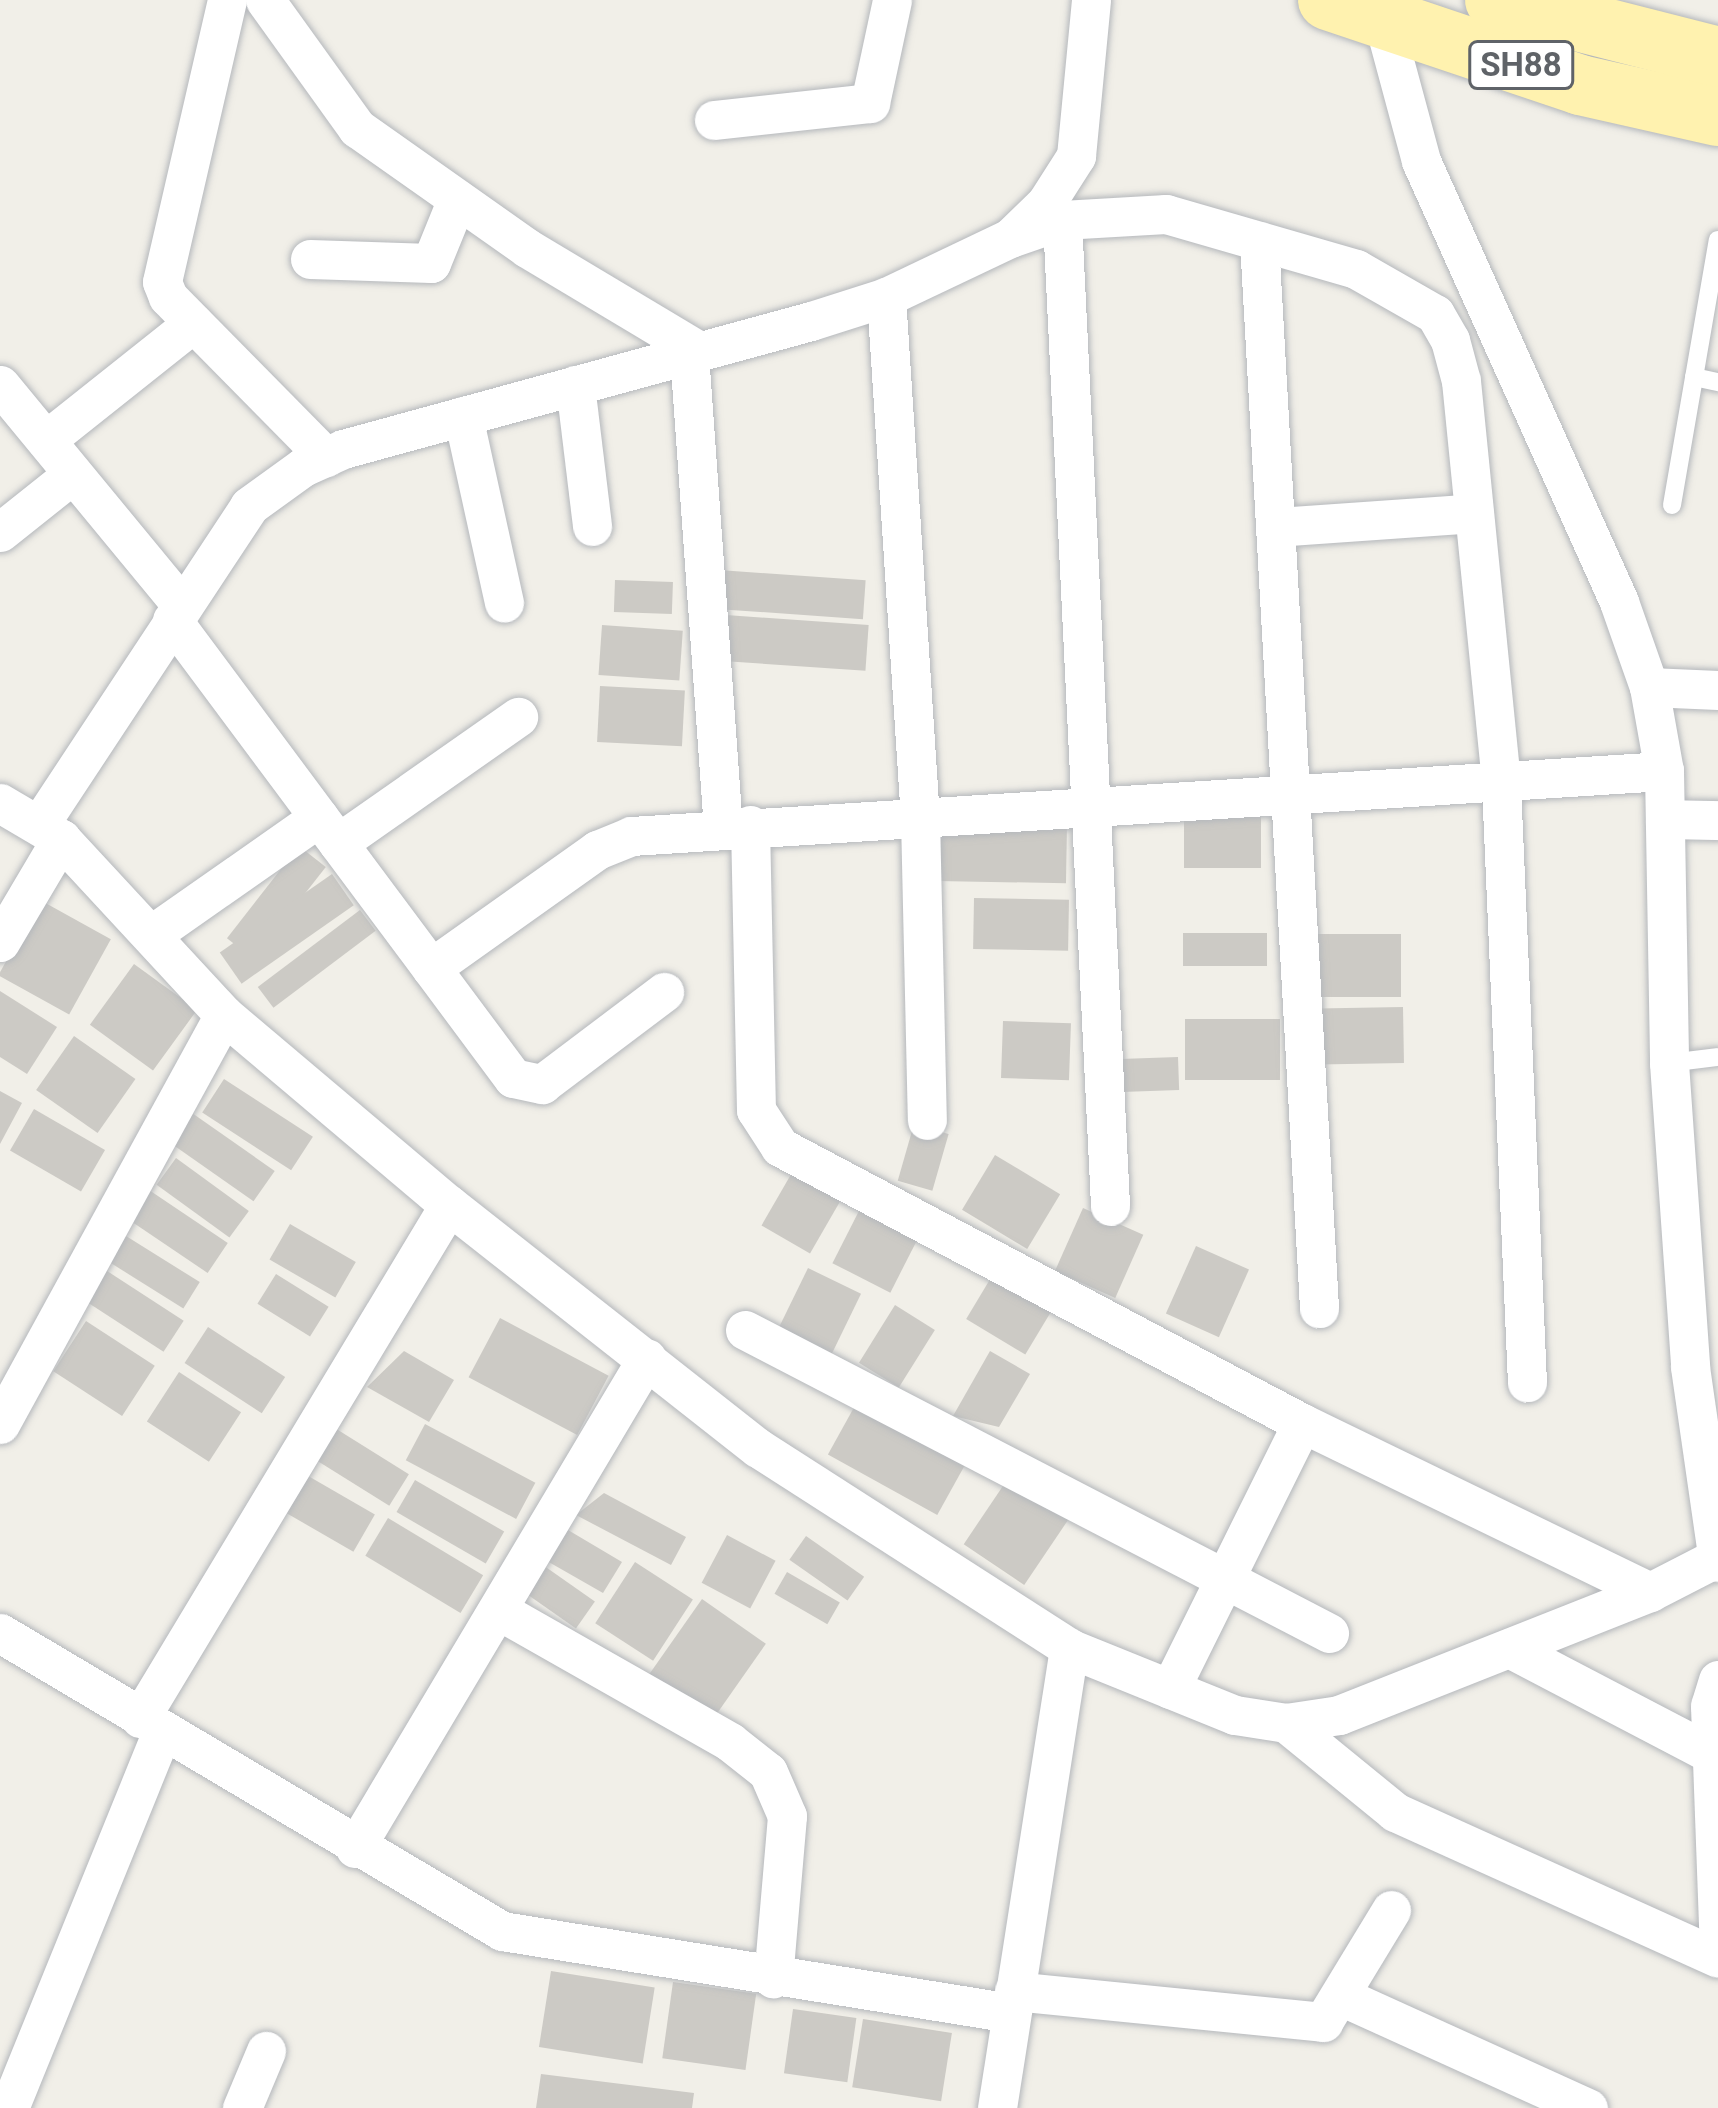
<!DOCTYPE html>
<style>
body{margin:0}
#map{position:relative;width:1718px;height:2108px;overflow:hidden;background:#f1efe8;font-family:Roboto,sans-serif}
div>[style]{position:absolute}
[style*='--x']{left:calc(var(--x)*1px);top:calc(var(--y)*1px);width:calc(var(--w)*1px);rotate:calc(var(--a)*1deg)}
.building>*{inset:0;background:#cccac5;transform-origin:0 0}
.roads{filter:drop-shadow(0 0 3px #b5b8bc) drop-shadow(0 0 3px #b5b8bc)}
.service>*{height:18px;margin:-9px;padding:0 9px;transform-origin:9px;border-radius:9px;background:#fff}
.minor>*{height:39px;margin:-19.5px;padding:0 19.5px;transform-origin:19.5px;border-radius:19.5px;background:#fff}
.primary>*{height:60px;margin:-30px;padding:0 30px;transform-origin:30px;border-radius:30px;background:#fff2af}
span{translate:-50% -50%;white-space:nowrap;text-align:center;line-height:1.15;-webkit-text-stroke:12px #fff;paint-order:stroke}
.shield-label span{padding:3px 9px;background:#fff;border:3px solid;border-radius:9px;-webkit-text-stroke-width:0}
.shield-label{font-size:33px;color:#5f6368;font-weight:700}
</style>
<div id="map">
<div class="building">
<div style="left:719px;top:570px;width:147px;height:39px;rotate:4deg"></div>
<div style="left:615px;top:580px;width:58px;height:32px;rotate:2deg"></div>
<div style="left:726px;top:615px;width:143px;height:46px;rotate:4deg"></div>
<div style="left:602px;top:625px;width:81px;height:50px;rotate:4deg"></div>
<div style="left:600px;top:686px;width:85px;height:56px;rotate:3deg"></div>
<div style="left:1184px;top:817px;width:77px;height:51px"></div>
<div style="left:938px;top:824px;width:129px;height:57px;rotate:1deg"></div>
<div style="left:299px;top:846px;width:34px;height:117px;rotate:38deg"></div>
<div style="left:332px;top:874px;width:38px;height:137px;rotate:55deg"></div>
<div style="left:974px;top:898px;width:95px;height:51px;rotate:1deg"></div>
<div style="left:40px;top:900px;width:81px;height:86px;rotate:29deg"></div>
<div style="left:360px;top:910px;width:26px;height:128px;rotate:53deg"></div>
<div style="left:1183px;top:933px;width:84px;height:33px"></div>
<div style="left:1316px;top:934px;width:85px;height:63px"></div>
<div style="left:134px;top:964px;width:78px;height:75px;rotate:36deg"></div>
<div style="clip-path:polygon(0 991px,57px 1027px,27px 1074px,0 1057px)"></div>
<div style="left:1403px;top:1007px;width:56px;height:85px;rotate:89deg"></div>
<div style="left:1185px;top:1019px;width:95px;height:61px"></div>
<div style="left:1003px;top:1021px;width:68px;height:57px;rotate:2deg"></div>
<div style="left:74px;top:1036px;width:75px;height:66px;rotate:35deg"></div>
<div style="left:1178px;top:1057px;width:33px;height:65px;rotate:88deg"></div>
<div style="left:224px;top:1079px;width:106px;height:40px;rotate:33deg"></div>
<div style="clip-path:polygon(0 1091px,22px 1103px,0 1144px)"></div>
<div style="left:34px;top:1109px;width:82px;height:48px;rotate:30deg"></div>
<div style="left:192px;top:1113px;width:101px;height:37px;rotate:35deg"></div>
<div style="left:914px;top:1124px;width:36px;height:59px;rotate:16deg"></div>
<div style="left:995px;top:1155px;width:76px;height:64px;rotate:31deg"></div>
<div style="left:176px;top:1158px;width:90px;height:33px;rotate:36deg"></div>
<div style="left:797px;top:1164px;width:56px;height:71px;rotate:30deg"></div>
<div style="left:149px;top:1190px;width:95px;height:36px;rotate:34deg"></div>
<div style="left:861px;top:1207px;width:65px;height:63px;rotate:27deg"></div>
<div style="left:1083px;top:1208px;width:66px;height:69px;rotate:24deg"></div>
<div style="left:290px;top:1224px;width:76px;height:41px;rotate:30deg"></div>
<div style="left:126px;top:1236px;width:87px;height:31px;rotate:32deg"></div>
<div style="left:1196px;top:1246px;width:58px;height:74px;rotate:24deg"></div>
<div style="left:808px;top:1268px;width:59px;height:68px;rotate:26deg"></div>
<div style="left:104px;top:1269px;width:95px;height:37px;rotate:33deg"></div>
<div style="left:995px;top:1271px;width:69px;height:56px;rotate:31deg"></div>
<div style="left:276px;top:1274px;width:62px;height:35px;rotate:32deg"></div>
<div style="left:895px;top:1305px;width:47px;height:68px;rotate:32deg"></div>
<div style="left:500px;top:1318px;width:123px;height:67px;rotate:28deg"></div>
<div style="left:86px;top:1321px;width:82px;height:60px;rotate:33deg"></div>
<div style="left:208px;top:1327px;width:92px;height:43px;rotate:33deg"></div>
<div style="clip-path:polygon(404px 1351px,454px 1380px,429px 1422px,367px 1387px)"></div>
<div style="clip-path:polygon(990px 1351px,1030px 1374px,999px 1427px,953px 1416px)"></div>
<div style="left:179px;top:1372px;width:74px;height:59px;rotate:33deg"></div>
<div style="left:857px;top:1402px;width:125px;height:60px;rotate:29deg"></div>
<div style="left:425px;top:1424px;width:125px;height:41px;rotate:28deg"></div>
<div style="left:330px;top:1425px;width:93px;height:37px;rotate:32deg"></div>
<div style="left:303px;top:1473px;width:83px;height:43px;rotate:30deg"></div>
<div style="left:1009px;top:1477px;width:73px;height:81px;rotate:34deg"></div>
<div style="left:415px;top:1480px;width:103px;height:37px;rotate:30deg"></div>
<div style="clip-path:polygon(604px 1493px,686px 1537px,671px 1565px,576px 1515px)"></div>
<div style="left:388px;top:1518px;width:111px;height:44px;rotate:31deg"></div>
<div style="clip-path:polygon(568px 1530px,622px 1562px,603px 1593px,540px 1557px)"></div>
<div style="left:727px;top:1535px;width:55px;height:54px;rotate:28deg"></div>
<div style="left:806px;top:1536px;width:71px;height:29px;rotate:35deg"></div>
<div style="left:635px;top:1562px;width:69px;height:73px;rotate:33deg"></div>
<div style="left:540px;top:1563px;width:67px;height:33px;rotate:35deg"></div>
<div style="left:787px;top:1572px;width:61px;height:25px;rotate:30deg"></div>
<div style="left:702px;top:1599px;width:78px;height:92px;rotate:35deg"></div>
<div style="left:551px;top:1971px;width:105px;height:77px;rotate:9deg"></div>
<div style="left:673px;top:1982px;width:84px;height:77px;rotate:8deg"></div>
<div style="left:793px;top:2009px;width:64px;height:65px;rotate:8deg"></div>
<div style="left:863px;top:2019px;width:90px;height:69px;rotate:9deg"></div>
<div style="clip-path:polygon(541px 2074px,694px 2093px,692px 2108px,536px 2108px)"></div>
</div>
<div class="roads">
<div class="service">
<div style="--x:1694;--y:377;--w:25;--a:12"></div>
<div style="--x:1672;--y:505;--w:269;--a:-80.2"></div>
<div style="--x:1669;--y:1063;--w:49;--a:-7"></div>
</div>
<div class="minor">
<div style="--x:227;--y:0;--w:289;--a:103"></div>
<div style="--x:162;--y:282;--w:16;--a:68"></div>
<div style="--x:168;--y:297;--w:225;--a:45.4"></div>
<div style="--x:265;--y:0;--w:158;--a:54.3"></div>
<div style="--x:357;--y:128;--w:208;--a:35.2"></div>
<div style="--x:527;--y:248;--w:200;--a:30.9"></div>
<div style="--x:1379;--y:5;--w:162;--a:74.9"></div>
<div style="--x:1421;--y:161;--w:483;--a:65.8"></div>
<div style="--x:1619;--y:602;--w:90;--a:70.6"></div>
<div style="--x:1649;--y:687;--w:85;--a:79.9"></div>
<div style="--x:1664;--y:771;--w:292;--a:89"></div>
<div style="--x:1669;--y:1063;--w:305;--a:86"></div>
<div style="--x:1690;--y:1367;--w:197;--a:81.8"></div>
<div style="--x:714;--y:120;--w:157;--a:-6.2"></div>
<div style="--x:870;--y:103;--w:105;--a:-77.9"></div>
<div style="--x:1062;--y:220;--w:987;--a:87.21"></div>
<div style="--x:1010;--y:238;--w:55;--a:-19.1"></div>
<div style="--x:1062;--y:220;--w:104;--a:-3.3"></div>
<div style="--x:1166;--y:214;--w:198;--a:16.1"></div>
<div style="--x:1356;--y:269;--w:91;--a:29.7"></div>
<div style="--x:1435;--y:314;--w:30;--a:60"></div>
<div style="--x:1450;--y:340;--w:42;--a:75"></div>
<div style="--x:1461;--y:381;--w:406;--a:84.3"></div>
<div style="--x:1501;--y:785;--w:598;--a:87.51"></div>
<div style="--x:1259;--y:241;--w:1069;--a:86.78"></div>
<div style="--x:310;--y:259;--w:121;--a:1.9"></div>
<div style="--x:431;--y:263;--w:69;--a:-67.9"></div>
<div style="--x:886;--y:297;--w:522;--a:86.27"></div>
<div style="--x:920;--y:818;--w:302;--a:88.7"></div>
<div style="--x:689;--y:354;--w:474;--a:85.9"></div>
<div style="--x:0;--y:385;--w:286;--a:50.5"></div>
<div style="--x:575;--y:385;--w:142;--a:83.1"></div>
<div style="--x:463;--y:416;--w:191;--a:77.6"></div>
<div style="--x:46;--y:440;--w:188;--a:-38.5"></div>
<div style="--x:1276;--y:527;--w:198;--a:-4"></div>
<div style="--x:0;--y:532;--w:93;--a:-38.5"></div>
<div style="--x:172;--y:620;--w:571;--a:53.33"></div>
<div style="--x:513;--y:1078;--w:30;--a:12"></div>
<div style="--x:542;--y:1084;--w:153;--a:-37"></div>
<div style="--x:1649;--y:687;--w:69;--a:2.5"></div>
<div style="--x:0;--y:803;--w:71;--a:30.5"></div>
<div style="--x:61;--y:839;--w:240;--a:47.2"></div>
<div style="--x:224;--y:1015;--w:294;--a:40.2"></div>
<div style="--x:449;--y:1205;--w:393;--a:38.2"></div>
<div style="--x:758;--y:1448;--w:370;--a:32.7"></div>
<div style="--x:1069;--y:1648;--w:179;--a:22"></div>
<div style="--x:1235;--y:1715;--w:52;--a:8.9"></div>
<div style="--x:1286;--y:1723;--w:54;--a:-8.6"></div>
<div style="--x:1339;--y:1715;--w:334;--a:-21.6"></div>
<div style="--x:1650;--y:1592;--w:76;--a:-27.2"></div>
<div style="--x:1665;--y:819;--w:53;--a:1.1"></div>
<div style="--x:41;--y:822;--w:378;--a:-56.6"></div>
<div style="--x:249;--y:506;--w:67;--a:-35.8"></div>
<div style="--x:303;--y:467;--w:44;--a:-24.2"></div>
<div style="--x:343;--y:449;--w:485;--a:-15.3"></div>
<div style="--x:811;--y:321;--w:79;--a:-17.7"></div>
<div style="--x:886;--y:297;--w:137;--a:-25.4"></div>
<div style="--x:1010;--y:238;--w:50;--a:-44.2"></div>
<div style="--x:1046;--y:203;--w:56;--a:-57.4"></div>
<div style="--x:1076;--y:156;--w:157;--a:-84.5"></div>
<div style="--x:750;--y:825;--w:285;--a:88.8"></div>
<div style="--x:756;--y:1110;--w:44;--a:57"></div>
<div style="--x:780;--y:1147;--w:590;--a:27.87"></div>
<div style="--x:1302;--y:1423;--w:387;--a:25.9"></div>
<div style="--x:338;--y:843;--w:220;--a:-35"></div>
<div style="--x:155;--y:932;--w:200;--a:-35"></div>
<div style="--x:0;--y:942;--w:120;--a:-59.4"></div>
<div style="--x:431;--y:968;--w:204;--a:-35.4"></div>
<div style="--x:597;--y:850;--w:37;--a:-22"></div>
<div style="--x:631;--y:836;--w:1035;--a:-3.6"></div>
<div style="--x:745;--y:1330;--w:658;--a:27.42"></div>
<div style="--x:0;--y:1424;--w:466;--a:-61.3"></div>
<div style="--x:498;--y:1610;--w:267;--a:29.6"></div>
<div style="--x:730;--y:1742;--w:48;--a:38.3"></div>
<div style="--x:768;--y:1772;--w:48;--a:66.6"></div>
<div style="--x:787;--y:1816;--w:163;--a:94.9"></div>
<div style="--x:0;--y:1633;--w:584;--a:30.69"></div>
<div style="--x:502;--y:1931;--w:516;--a:9.15"></div>
<div style="--x:1509;--y:1648;--w:229;--a:27.6"></div>
<div style="--x:1718;--y:1680;--w:27;--a:107"></div>
<div style="--x:1710;--y:1706;--w:221;--a:87.9"></div>
<div style="--x:1170;--y:1689;--w:297;--a:-63.6"></div>
<div style="--x:140;--y:1718;--w:599;--a:-58.94"></div>
<div style="--x:1286;--y:1723;--w:141;--a:39.2"></div>
<div style="--x:1395;--y:1812;--w:354;--a:24.3"></div>
<div style="--x:355;--y:1848;--w:570;--a:-59.21"></div>
<div style="--x:1014;--y:1991;--w:311;--a:5.7"></div>
<div style="--x:1323;--y:2022;--w:131;--a:-58.7"></div>
<div style="--x:1343;--y:1997;--w:269;--a:24.4"></div>
<div style="--x:9;--y:2108;--w:407;--a:-67.9"></div>
<div style="--x:242;--y:2108;--w:62;--a:-67.2"></div>
<div style="--x:997;--y:2108;--w:466;--a:-81.1"></div>
</div>
<div class="primary">
<div style="--x:1328;--y:0;--w:266;--a:18.6"></div>
<div style="--x:1580;--y:85;--w:141;--a:12.7"></div>
<div style="--x:1495;--y:0;--w:230;--a:14.3"></div>
</div>
</div>
<div class="shield-label">
<span style="left:1521px;top:65px">SH88</span>
</div>
</div>
